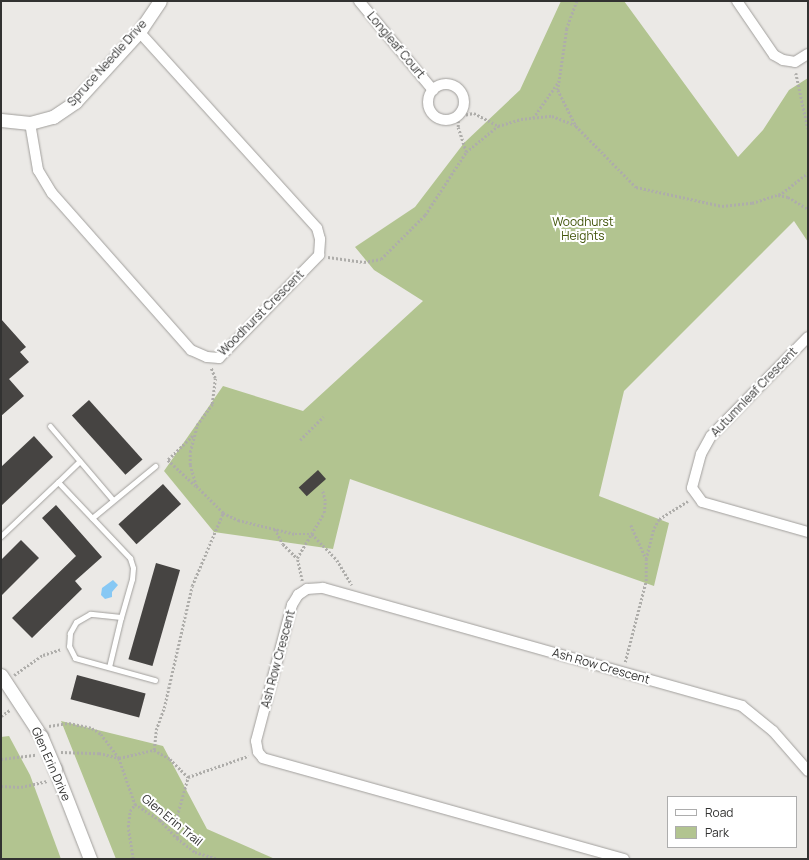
<!DOCTYPE html>
<style>
body{margin:0}
#map{position:relative;width:809px;height:860px;overflow:hidden;background:#ebe9e6;font-family:Manrope,sans-serif}
div>[style]{position:absolute}
[style*='--x']{left:calc(var(--x)*1px);top:calc(var(--y)*1px);width:calc(var(--w)*1px);rotate:calc(var(--a)*1deg)}
.green>*{inset:0;background:#b2c490}
.water>*{inset:0;background:#87c8f4}
.building>*{inset:0;background:#464442;transform-origin:0 0}
.path>*{height:2.5px;margin-top:-1.25px;transform-origin:0;background:repeating-linear-gradient(90deg,#aeadaa 0 2px,transparent 0 4px)}
.roads{filter:drop-shadow(0 0 1px #a19f9c) drop-shadow(0 0 1px #a19f9c)}
.service>*{height:5px;margin:-2.5px;padding:0 2.5px;transform-origin:2.5px;border-radius:2.5px;background:#fff}
.minor>*{height:10px;margin:-5px;padding:0 5px;transform-origin:5px;border-radius:5px;background:#fff}
.minor>.ring{margin:-5px;padding:0;box-sizing:content-box;background:none;border:10px solid #fff;border-radius:50%}
.tertiary>*{height:13px;margin:-6.5px;padding:0 6.5px;transform-origin:6.5px;border-radius:6.5px;background:#fff}
.bridges{filter:drop-shadow(0 0 1px #a19f9c) drop-shadow(0 0 1px #a19f9c)}
.tertiary-bridge>*{height:13px;margin:-6.5px;padding:0 6.5px;transform-origin:6.5px;border-radius:6.5px;background:#fff}
span{translate:-50% -50%;white-space:nowrap;text-align:center;line-height:1.15;-webkit-text-stroke:4px #fff;paint-order:stroke}
.street-label{font-size:12px;color:#323231}
.park-label{font-size:12px;color:#42550b}
.frame{position:absolute;inset:0;border:2px solid #323231;pointer-events:none}
.legend{position:absolute;left:667px;top:796px;width:130px;height:52px;box-sizing:border-box;background:#fff;border:1px solid #adadad;margin:0;padding:5px 7px;list-style:none;font-size:12px;color:#323231}
.legend li{display:flex;align-items:center;gap:8px;height:20px}
.legend b{width:20px;border:1px solid #adadad}
</style>
<div id="map">
<div class="green">
<div style="clip-path:polygon(561px 1px,624px 1px,738px 157px,763px 130px,789px 90px,808px 78px,808px 242px,794px 221px,624px 391px,599px 496px,669px 523px,654px 586px,350px 479px,333px 549px,214px 532px,164px 471px,223px 386px,303px 411px,423px 301px,374px 270px,355px 247px,415px 207px,464px 143px,520px 90px)"></div>
<div style="clip-path:polygon(61px 721px,163px 746px,207px 829px,275px 859px,116px 859px)"></div>
<div style="clip-path:polygon(9px 736px,30px 775px,61px 859px,1px 859px,1px 737px)"></div>
</div>
<div class="water">
<div style="clip-path:polygon(113px 580px,118px 585px,112px 592px,112px 597px,105px 599px,101px 595px,102px 588px)"></div>
</div>
<div class="building">
<div style="clip-path:polygon(1px 319px,26px 347px,20px 352px,29px 362px,9px 379px,24px 396px,1px 416px)"></div>
<div style="left:89px;top:400px;width:80px;height:23px;rotate:48deg"></div>
<div style="clip-path:polygon(34px 436px,53px 457px,1px 506px,1px 467px)"></div>
<div style="left:318px;top:470px;width:12px;height:26px;rotate:48deg"></div>
<div style="left:163px;top:484px;width:27px;height:60px;rotate:48deg"></div>
<div style="clip-path:polygon(56px 505px,102px 557px,75px 581px,82px 589px,32px 638px,12px 618px,76px 556px,42px 518px)"></div>
<div style="clip-path:polygon(21px 540px,39px 558px,1px 596px,1px 560px)"></div>
<div style="left:156px;top:563px;width:25px;height:100px;rotate:16deg"></div>
<div style="left:77px;top:675px;width:71px;height:25px;rotate:15deg"></div>
</div>
<div class="path">
<div style="--x:577;--y:1;--w:30;--a:110"></div>
<div style="--x:567;--y:29;--w:62;--a:98.4"></div>
<div style="--x:558;--y:90;--w:40;--a:63.4"></div>
<div style="--x:576;--y:126;--w:86;--a:45.5"></div>
<div style="--x:636;--y:187;--w:88;--a:12.5"></div>
<div style="--x:722;--y:206;--w:30;--a:-6"></div>
<div style="--x:752;--y:203;--w:32;--a:-18"></div>
<div style="--x:782;--y:193;--w:33;--a:-38"></div>
<div style="--x:796;--y:73;--w:57;--a:77.9"></div>
<div style="--x:533;--y:118;--w:45;--a:-54.9"></div>
<div style="--x:466;--y:152;--w:26;--a:-108"></div>
<div style="--x:458;--y:127;--w:11;--a:-90"></div>
<div style="--x:458;--y:116;--w:16;--a:-11"></div>
<div style="--x:474;--y:113;--w:27;--a:28"></div>
<div style="--x:778;--y:195;--w:10;--a:11"></div>
<div style="--x:788;--y:197;--w:23;--a:31"></div>
<div style="--x:328;--y:257;--w:36;--a:8"></div>
<div style="--x:364;--y:262;--w:17;--a:-10"></div>
<div style="--x:381;--y:259;--w:62;--a:-45"></div>
<div style="--x:425;--y:215;--w:75;--a:-56.9"></div>
<div style="--x:466;--y:152;--w:41;--a:-39.1"></div>
<div style="--x:498;--y:126;--w:24;--a:-17"></div>
<div style="--x:521;--y:119;--w:31;--a:-6"></div>
<div style="--x:552;--y:116;--w:26;--a:21"></div>
<div style="--x:193;--y:436;--w:35;--a:136"></div>
<div style="--x:168;--y:460;--w:38;--a:43"></div>
<div style="--x:300;--y:440;--w:33;--a:-45"></div>
<div style="--x:223;--y:513;--w:17;--a:25"></div>
<div style="--x:238;--y:520;--w:59;--a:13.8"></div>
<div style="--x:295;--y:534;--w:17;--a:0"></div>
<div style="--x:312;--y:534;--w:36;--a:46"></div>
<div style="--x:337;--y:560;--w:29;--a:59"></div>
<div style="--x:631;--y:525;--w:36;--a:66"></div>
<div style="--x:275;--y:529;--w:17;--a:62"></div>
<div style="--x:283;--y:544;--w:20;--a:45"></div>
<div style="--x:302;--y:581;--w:24;--a:-102"></div>
<div style="--x:297;--y:558;--w:52;--a:-59"></div>
<div style="--x:324;--y:513;--w:12;--a:-85"></div>
<div style="--x:325;--y:501;--w:12;--a:-104"></div>
<div style="--x:625;--y:662;--w:84;--a:-75.5"></div>
<div style="--x:646;--y:581;--w:22;--a:-90"></div>
<div style="--x:646;--y:559;--w:32;--a:-76"></div>
<div style="--x:654;--y:528;--w:10;--a:-61"></div>
<div style="--x:659;--y:519;--w:34;--a:-32"></div>
<div style="--x:14;--y:675;--w:35;--a:-35"></div>
<div style="--x:43;--y:655;--w:19;--a:-18"></div>
<div style="--x:1;--y:716;--w:11;--a:-34"></div>
<div style="--x:49;--y:726;--w:20;--a:-9"></div>
<div style="--x:69;--y:723;--w:24;--a:12"></div>
<div style="--x:92;--y:728;--w:11;--a:34"></div>
<div style="--x:101;--y:734;--w:30;--a:53"></div>
<div style="--x:119;--y:758;--w:36;--a:-13"></div>
<div style="--x:154;--y:750;--w:18;--a:29"></div>
<div style="--x:170;--y:759;--w:25;--a:45"></div>
<div style="--x:154;--y:750;--w:20;--a:-84"></div>
<div style="--x:156;--y:730;--w:23;--a:-70"></div>
<div style="--x:164;--y:708;--w:125;--a:-77.1"></div>
<div style="--x:192;--y:586;--w:79;--a:-67"></div>
<div style="--x:223;--y:513;--w:38;--a:-135"></div>
<div style="--x:196;--y:486;--w:22;--a:-106"></div>
<div style="--x:190;--y:465;--w:13;--a:-90"></div>
<div style="--x:190;--y:452;--w:28;--a:-75"></div>
<div style="--x:197;--y:425;--w:26;--a:-54"></div>
<div style="--x:212;--y:404;--w:26;--a:-83"></div>
<div style="--x:215;--y:378;--w:11;--a:-112"></div>
<div style="--x:61;--y:752;--w:38;--a:2"></div>
<div style="--x:99;--y:753;--w:21;--a:14"></div>
<div style="--x:119;--y:758;--w:49;--a:70.8"></div>
<div style="--x:135;--y:804;--w:30;--a:33"></div>
<div style="--x:160;--y:820;--w:25;--a:47"></div>
<div style="--x:177;--y:838;--w:23;--a:38"></div>
<div style="--x:195;--y:852;--w:24;--a:17"></div>
<div style="--x:1;--y:759;--w:35;--a:-7"></div>
<div style="--x:1;--y:786;--w:20;--a:3"></div>
<div style="--x:21;--y:787;--w:27;--a:-13"></div>
<div style="--x:161;--y:820;--w:16;--a:-14"></div>
<div style="--x:177;--y:838;--w:22;--a:-90"></div>
<div style="--x:177;--y:816;--w:41;--a:-74.2"></div>
<div style="--x:188;--y:777;--w:64;--a:-19.3"></div>
<div style="--x:133;--y:859;--w:32;--a:-99"></div>
<div style="--x:128;--y:827;--w:16;--a:-83"></div>
<div style="--x:130;--y:811;--w:9;--a:-54"></div>
</div>
<div class="roads">
<div class="service">
<div style="--x:50;--y:426;--w:97;--a:49.6"></div>
<div style="--x:58;--y:482;--w:30;--a:-44"></div>
<div style="--x:92;--y:518;--w:82;--a:-39.5"></div>
<div style="--x:1;--y:536;--w:79;--a:-43.5"></div>
<div style="--x:58;--y:482;--w:105;--a:46.5"></div>
<div style="--x:130;--y:558;--w:10;--a:73"></div>
<div style="--x:133;--y:568;--w:11;--a:95"></div>
<div style="--x:132;--y:579;--w:40;--a:106"></div>
<div style="--x:121;--y:617;--w:31;--a:-174"></div>
<div style="--x:90;--y:614;--w:16;--a:150"></div>
<div style="--x:76;--y:622;--w:13;--a:119"></div>
<div style="--x:70;--y:633;--w:13;--a:94"></div>
<div style="--x:69;--y:646;--w:13;--a:63"></div>
<div style="--x:75;--y:658;--w:83;--a:15.4"></div>
<div style="--x:109;--y:667;--w:51;--a:-76.5"></div>
</div>
<div class="minor">
<div style="--x:359;--y:1;--w:116;--a:50.3"></div>
<div style="--x:737;--y:1;--w:65;--a:55.6"></div>
<div style="--x:774;--y:55;--w:10;--a:29"></div>
<div style="--x:783;--y:60;--w:12;--a:9"></div>
<div style="--x:795;--y:62;--w:15;--a:-32"></div>
<div class="ring" style="left:428px;top:84px;width:26px;height:26px"></div>
<div style="--x:30;--y:123;--w:48;--a:80.3"></div>
<div style="--x:38;--y:170;--w:27;--a:59"></div>
<div style="--x:52;--y:193;--w:210;--a:48.5"></div>
<div style="--x:191;--y:350;--w:17;--a:24"></div>
<div style="--x:207;--y:357;--w:12;--a:5"></div>
<div style="--x:219;--y:358;--w:144;--a:-45.8"></div>
<div style="--x:319;--y:255;--w:16;--a:-86"></div>
<div style="--x:320;--y:239;--w:11;--a:-105"></div>
<div style="--x:317;--y:228;--w:265;--a:-132.2"></div>
<div style="--x:808;--y:337;--w:139;--a:134.4"></div>
<div style="--x:711;--y:436;--w:21;--a:119"></div>
<div style="--x:701;--y:454;--w:35;--a:105"></div>
<div style="--x:692;--y:488;--w:17;--a:54"></div>
<div style="--x:702;--y:502;--w:110;--a:15.8"></div>
<div style="--x:624;--y:859;--w:375;--a:-164.4"></div>
<div style="--x:263;--y:758;--w:8;--a:-130"></div>
<div style="--x:258;--y:752;--w:11;--a:-100"></div>
<div style="--x:256;--y:741;--w:141;--a:-75.2"></div>
<div style="--x:292;--y:605;--w:12;--a:-59"></div>
<div style="--x:298;--y:595;--w:11;--a:-34"></div>
<div style="--x:307;--y:589;--w:16;--a:-4"></div>
<div style="--x:323;--y:588;--w:435;--a:15.7"></div>
<div style="--x:742;--y:706;--w:40;--a:39"></div>
<div style="--x:773;--y:731;--w:53;--a:48.8"></div>
</div>
<div class="tertiary">
<div style="--x:1;--y:120;--w:29;--a:6"></div>
<div style="--x:30;--y:123;--w:24;--a:-15"></div>
<div style="--x:53;--y:117;--w:27;--a:-34"></div>
<div style="--x:75;--y:102;--w:95;--a:-47.6"></div>
<div style="--x:139;--y:32;--w:37;--a:-56"></div>
<div style="--x:1;--y:675;--w:73;--a:56.7"></div>
<div style="--x:55;--y:769;--w:97;--a:68.7"></div>
</div>
</div>
<div class="bridges">
<div class="tertiary-bridge">
<div style="--x:41;--y:736;--w:36;--a:67"></div>
</div>
</div>
<div class="street-label">
<span style="left:396px;top:45px;rotate:50deg">Longleaf Court</span>
<span style="left:107px;top:63px;rotate:-48deg">Spruce Needle Drive</span>
<span style="left:261px;top:313px;rotate:-45deg">Woodhurst Crescent</span>
<span style="left:754px;top:392px;rotate:-46deg">Autumnleaf Crescent</span>
<span style="left:278px;top:659px;rotate:-75deg">Ash Row Crescent</span>
<span style="left:601px;top:666px;rotate:16deg">Ash Row Crescent</span>
<span style="left:51px;top:764px;rotate:66deg">Glen Erin Drive</span>
<span style="left:172px;top:820px;rotate:39deg">Glen Erin Trail</span>
</div>
<div class="park-label">
<span style="left:583px;top:229px">Woodhurst<br>Heights</span>
</div>
<div class="frame"></div>
<ul class="legend">
<li><b style="height:5px;background:#fff"></b>Road</li>
<li><b style="height:11px;background:#b2c490"></b>Park</li>
</ul>
</div>
